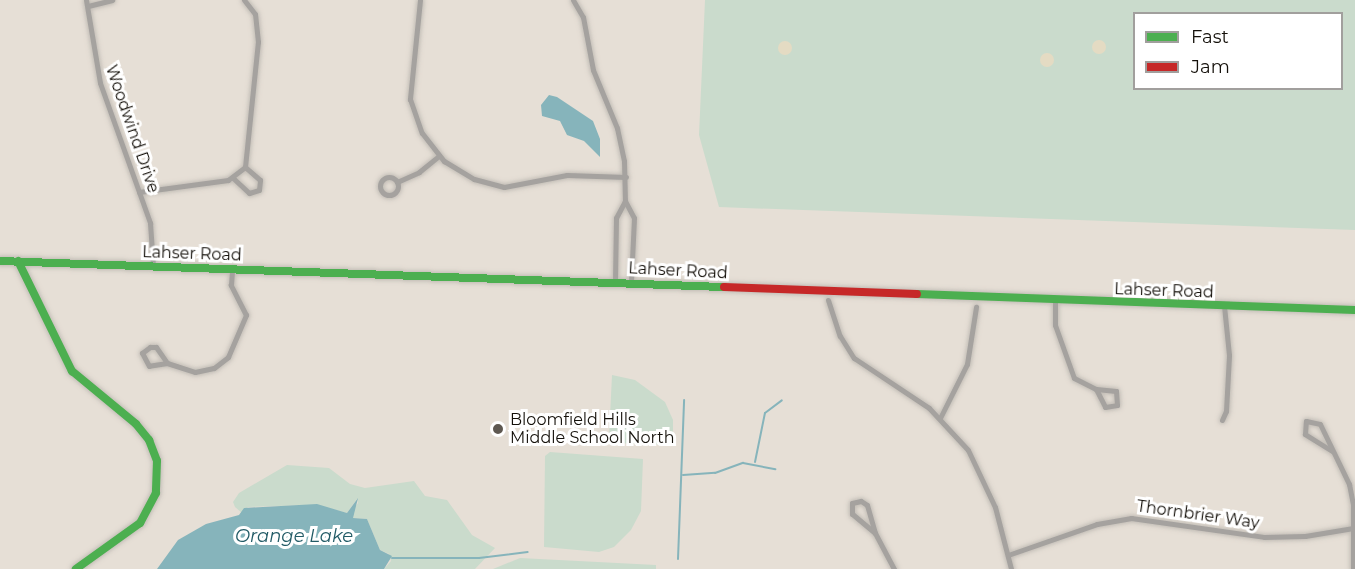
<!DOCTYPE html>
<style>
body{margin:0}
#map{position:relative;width:1355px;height:569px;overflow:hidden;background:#e6dfd6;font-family:Montserrat,sans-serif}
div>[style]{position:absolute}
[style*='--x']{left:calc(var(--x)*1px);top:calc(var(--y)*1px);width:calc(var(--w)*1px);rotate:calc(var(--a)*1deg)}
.green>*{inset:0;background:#cadbcc}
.sand>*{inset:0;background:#e4dbc3}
.round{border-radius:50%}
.water>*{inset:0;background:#86b4bb}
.stream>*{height:2px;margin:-1px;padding:0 1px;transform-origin:1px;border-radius:1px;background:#86b4bb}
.roads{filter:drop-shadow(0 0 2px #c3beb7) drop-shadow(0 0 2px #c3beb7)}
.street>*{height:5px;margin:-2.5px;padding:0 2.5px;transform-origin:2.5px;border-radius:2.5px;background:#a5a29f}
.street>.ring{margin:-2.5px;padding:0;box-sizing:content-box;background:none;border:5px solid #a5a29f;border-radius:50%}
.fast>*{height:8px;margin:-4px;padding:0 4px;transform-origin:4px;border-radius:4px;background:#4caf50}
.jam>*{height:8px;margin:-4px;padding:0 4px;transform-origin:4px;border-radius:4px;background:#c62828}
.dots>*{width:16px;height:16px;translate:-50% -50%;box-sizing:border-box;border:3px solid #fff;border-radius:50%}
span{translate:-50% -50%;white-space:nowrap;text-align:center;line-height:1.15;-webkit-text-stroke:6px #fff;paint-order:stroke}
.street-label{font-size:16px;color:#14100a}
.poi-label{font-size:16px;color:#14100a}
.left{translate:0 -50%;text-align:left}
.water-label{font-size:18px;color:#225b66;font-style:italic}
.legend{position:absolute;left:1133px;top:12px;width:210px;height:78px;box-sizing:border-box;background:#fff;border:2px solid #a19f9d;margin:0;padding:8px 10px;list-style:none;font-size:18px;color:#14100a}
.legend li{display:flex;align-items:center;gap:12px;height:30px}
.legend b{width:30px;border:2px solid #a19f9d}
</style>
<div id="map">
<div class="green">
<div style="clip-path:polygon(evenodd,705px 0,1355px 0,1355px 230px,719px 207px,699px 135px,705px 0,1134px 14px,1342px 14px,1342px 88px,1134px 88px,1134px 14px)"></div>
<div style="clip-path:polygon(612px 375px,635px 380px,665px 402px,673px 420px,673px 445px,613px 443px,609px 438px)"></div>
<div style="clip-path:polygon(550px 452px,643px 459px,641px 511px,631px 530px,614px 547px,599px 552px,544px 547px,545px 456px)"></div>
<div style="clip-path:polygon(287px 465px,329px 468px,350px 484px,365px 488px,414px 481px,425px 496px,447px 500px,472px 535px,495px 548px,475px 569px,384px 569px,391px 561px,389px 554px,380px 550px,367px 519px,353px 518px,352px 511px,358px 503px,357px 499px,347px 513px,317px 505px,248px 507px,242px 513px,235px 507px,233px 502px,239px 493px)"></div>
<div style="clip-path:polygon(520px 558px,656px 565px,656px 569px,493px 569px)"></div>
</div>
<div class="sand">
<div class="round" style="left:1092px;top:40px;width:14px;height:14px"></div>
<div class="round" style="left:778px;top:41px;width:14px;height:14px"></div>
<div class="round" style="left:1040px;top:53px;width:14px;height:14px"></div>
</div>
<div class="water">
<div style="clip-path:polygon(549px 95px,557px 97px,593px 121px,600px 139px,600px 157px,584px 141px,567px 135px,560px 121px,542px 116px,541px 105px)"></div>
<div style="clip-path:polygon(358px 498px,353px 518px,367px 519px,380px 550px,392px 556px,384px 569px,157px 569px,178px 540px,206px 524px,239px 515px,244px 508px,317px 504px,347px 513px)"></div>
</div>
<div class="stream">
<div style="--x:755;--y:462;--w:50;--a:-78.5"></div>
<div style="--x:765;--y:413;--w:21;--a:-37"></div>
<div style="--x:683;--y:475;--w:32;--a:-4"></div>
<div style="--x:715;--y:473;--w:30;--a:-20"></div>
<div style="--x:743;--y:463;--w:33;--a:11"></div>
<div style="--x:392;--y:558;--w:87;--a:0"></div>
<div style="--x:479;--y:558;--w:49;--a:-7"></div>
<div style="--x:678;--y:559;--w:159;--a:-87.8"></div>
</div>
<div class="roads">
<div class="street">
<div style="--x:86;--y:0;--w:84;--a:80.4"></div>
<div style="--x:100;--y:83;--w:149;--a:70.3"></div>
<div style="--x:150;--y:223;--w:43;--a:86"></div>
<div style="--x:420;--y:0;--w:100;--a:95.8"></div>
<div style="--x:410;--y:99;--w:36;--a:71"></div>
<div style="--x:422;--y:133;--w:36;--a:52"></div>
<div style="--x:444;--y:161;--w:35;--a:31"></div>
<div style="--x:474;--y:179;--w:31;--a:15"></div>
<div style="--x:504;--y:187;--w:64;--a:-10.8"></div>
<div style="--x:567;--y:175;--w:59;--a:1.9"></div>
<div style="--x:573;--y:0;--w:20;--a:60"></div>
<div style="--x:583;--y:17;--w:54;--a:79.3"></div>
<div style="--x:593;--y:70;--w:63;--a:67.5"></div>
<div style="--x:617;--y:128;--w:34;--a:78"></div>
<div style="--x:624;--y:161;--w:40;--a:88.6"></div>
<div style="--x:625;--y:201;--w:19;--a:118"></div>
<div style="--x:616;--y:218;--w:63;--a:90.9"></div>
<div style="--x:88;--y:6;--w:25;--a:-14"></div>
<div class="ring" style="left:380px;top:177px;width:13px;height:13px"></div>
<div style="--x:233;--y:178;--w:22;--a:43"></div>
<div style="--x:249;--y:193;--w:10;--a:-17"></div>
<div style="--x:259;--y:190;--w:10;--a:-84"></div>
<div style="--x:260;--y:180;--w:20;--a:-139"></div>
<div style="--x:397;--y:182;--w:24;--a:-24"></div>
<div style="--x:419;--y:172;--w:26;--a:-39"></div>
<div style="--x:139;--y:192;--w:90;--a:-7.7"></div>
<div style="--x:228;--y:180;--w:21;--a:-37"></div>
<div style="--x:245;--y:167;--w:126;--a:-84.1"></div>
<div style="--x:258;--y:42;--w:28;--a:-96"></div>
<div style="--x:255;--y:14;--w:18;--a:-128"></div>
<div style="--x:625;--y:201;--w:19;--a:62"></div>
<div style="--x:634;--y:218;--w:64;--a:92.7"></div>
<div style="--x:828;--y:300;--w:38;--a:72"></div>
<div style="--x:840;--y:336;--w:26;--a:58"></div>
<div style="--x:854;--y:358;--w:90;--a:33.7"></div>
<div style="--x:929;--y:408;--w:57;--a:47.1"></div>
<div style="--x:968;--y:450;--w:63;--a:64.7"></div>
<div style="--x:995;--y:507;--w:64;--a:75.5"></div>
<div style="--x:1055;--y:300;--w:25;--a:90"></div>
<div style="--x:1055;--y:325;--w:56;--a:70.3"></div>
<div style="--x:1074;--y:378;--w:25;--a:27"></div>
<div style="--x:1096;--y:389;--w:20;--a:63"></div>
<div style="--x:1105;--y:407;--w:12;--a:-9"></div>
<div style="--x:1117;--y:405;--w:14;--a:-94"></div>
<div style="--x:1116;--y:391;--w:20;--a:-174"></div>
<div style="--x:167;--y:363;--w:18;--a:171"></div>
<div style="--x:149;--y:366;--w:15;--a:-118"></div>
<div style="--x:142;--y:353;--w:10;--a:-37"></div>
<div style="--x:150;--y:347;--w:6;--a:0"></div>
<div style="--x:156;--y:347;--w:19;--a:55"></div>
<div style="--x:167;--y:363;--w:29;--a:18"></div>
<div style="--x:195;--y:372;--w:19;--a:-12"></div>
<div style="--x:214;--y:368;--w:18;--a:-38"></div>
<div style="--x:228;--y:357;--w:46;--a:-66.8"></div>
<div style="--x:246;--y:315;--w:34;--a:-117"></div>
<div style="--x:231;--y:285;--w:16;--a:-86"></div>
<div style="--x:940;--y:418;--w:60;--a:-63.4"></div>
<div style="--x:967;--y:364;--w:58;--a:-81"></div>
<div style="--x:1222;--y:420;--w:10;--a:-66"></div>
<div style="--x:1226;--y:411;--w:56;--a:-86.9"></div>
<div style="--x:1229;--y:355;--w:49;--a:-95.8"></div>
<div style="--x:1332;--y:451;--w:32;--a:-148"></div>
<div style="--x:1305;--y:434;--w:13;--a:-86"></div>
<div style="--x:1306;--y:421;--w:14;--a:12"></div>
<div style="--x:1320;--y:424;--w:67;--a:64.2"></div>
<div style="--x:1349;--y:484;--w:20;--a:79"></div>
<div style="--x:1353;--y:504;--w:65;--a:90"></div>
<div style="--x:875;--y:533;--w:30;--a:-140"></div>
<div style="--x:852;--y:514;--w:11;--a:-90"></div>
<div style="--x:852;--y:503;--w:9;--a:-13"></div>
<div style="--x:861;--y:501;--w:7;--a:34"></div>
<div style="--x:867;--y:505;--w:29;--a:74"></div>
<div style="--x:875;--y:533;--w:41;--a:62.2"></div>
<div style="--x:1008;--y:555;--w:94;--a:-19.2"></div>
<div style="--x:1097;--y:524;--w:35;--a:-10"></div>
<div style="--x:1131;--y:518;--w:134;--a:8.1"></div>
<div style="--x:1264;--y:537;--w:41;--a:-1.4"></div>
<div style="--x:1305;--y:536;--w:49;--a:-9.5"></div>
</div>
<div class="fast">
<div style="--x:0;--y:261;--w:724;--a:2.06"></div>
<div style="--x:18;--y:261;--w:123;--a:63.9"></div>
<div style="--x:72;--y:371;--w:83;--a:39.6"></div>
<div style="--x:136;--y:424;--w:21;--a:51"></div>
<div style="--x:149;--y:440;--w:22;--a:69"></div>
<div style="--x:157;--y:461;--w:32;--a:92"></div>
<div style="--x:156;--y:493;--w:34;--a:118"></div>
<div style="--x:140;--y:523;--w:79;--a:144.3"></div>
<div style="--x:917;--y:294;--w:438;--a:2.1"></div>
</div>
<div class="jam">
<div style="--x:724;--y:287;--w:193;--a:2.1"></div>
</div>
</div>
<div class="dots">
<div style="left:498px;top:429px;background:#5e5851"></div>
</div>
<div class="street-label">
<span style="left:132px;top:129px;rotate:71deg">Woodwind Drive</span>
<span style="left:192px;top:254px;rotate:2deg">Lahser Road</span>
<span style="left:678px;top:271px;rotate:3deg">Lahser Road</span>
<span style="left:1164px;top:291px;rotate:2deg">Lahser Road</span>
<span style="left:1198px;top:515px;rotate:8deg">Thornbrier Way</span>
</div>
<div class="poi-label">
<span class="left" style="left:510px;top:429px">Bloomfield Hills<br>Middle School North</span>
</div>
<div class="water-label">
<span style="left:294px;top:536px">Orange Lake</span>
</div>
<ul class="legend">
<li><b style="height:8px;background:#4caf50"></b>Fast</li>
<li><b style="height:8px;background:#c62828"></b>Jam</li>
</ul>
</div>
